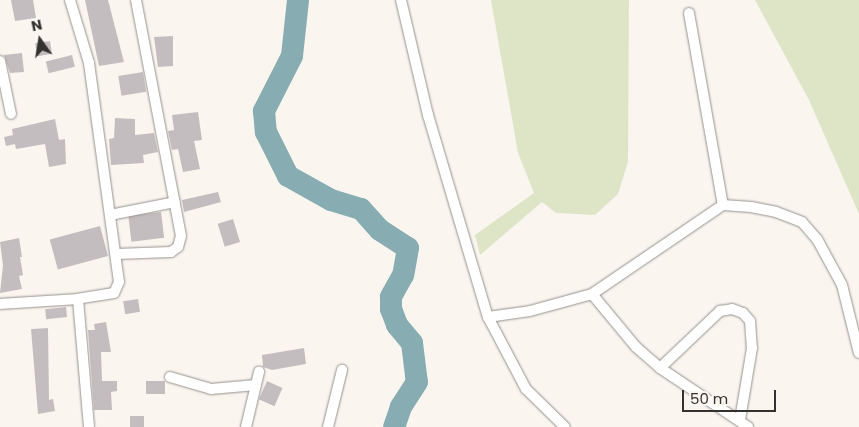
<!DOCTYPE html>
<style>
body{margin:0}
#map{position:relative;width:859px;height:427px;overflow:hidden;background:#fbf5f0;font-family:Poppins,sans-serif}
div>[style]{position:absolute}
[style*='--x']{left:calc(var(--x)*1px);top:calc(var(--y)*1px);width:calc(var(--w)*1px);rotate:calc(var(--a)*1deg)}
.green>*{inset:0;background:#dee5c7}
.river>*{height:22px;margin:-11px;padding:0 11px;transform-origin:11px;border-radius:11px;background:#87acb1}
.building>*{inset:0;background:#c4bdc0;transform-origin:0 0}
.roads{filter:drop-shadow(0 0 1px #96918d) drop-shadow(0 0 1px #96918d)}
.street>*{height:10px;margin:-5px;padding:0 5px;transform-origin:5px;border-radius:5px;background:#fff}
span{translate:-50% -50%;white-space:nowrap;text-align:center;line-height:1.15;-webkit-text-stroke:4px #fbf5f0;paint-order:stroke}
.north{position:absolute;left:15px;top:15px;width:50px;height:50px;-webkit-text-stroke:4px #fbf5f0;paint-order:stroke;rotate:347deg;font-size:14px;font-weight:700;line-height:20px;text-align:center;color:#343230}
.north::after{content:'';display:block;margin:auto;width:18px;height:22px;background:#343230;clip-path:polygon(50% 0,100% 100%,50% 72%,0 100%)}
.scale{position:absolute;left:682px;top:390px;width:94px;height:22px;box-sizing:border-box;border:2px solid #343230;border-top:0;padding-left:6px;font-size:15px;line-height:18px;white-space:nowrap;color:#343230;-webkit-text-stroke:4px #fbf5f0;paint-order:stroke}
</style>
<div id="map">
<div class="green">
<div style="clip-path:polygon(491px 0,629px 0,628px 162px,618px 194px,595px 215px,556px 213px,542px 202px,480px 255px,475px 235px,534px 193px,518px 153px)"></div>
<div style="clip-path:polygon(755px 0,859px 0,859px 214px,809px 100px)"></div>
</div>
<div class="river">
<div style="--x:298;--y:0;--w:56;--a:96.1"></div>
<div style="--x:292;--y:56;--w:62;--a:117"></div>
<div style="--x:264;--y:111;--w:21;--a:85"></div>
<div style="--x:266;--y:132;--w:49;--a:63.4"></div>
<div style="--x:288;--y:176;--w:49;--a:29.2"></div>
<div style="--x:331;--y:200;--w:31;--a:17"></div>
<div style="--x:361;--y:209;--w:28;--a:48"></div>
<div style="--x:380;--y:230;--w:33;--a:33"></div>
<div style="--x:408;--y:248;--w:27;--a:100"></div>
<div style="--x:403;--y:275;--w:25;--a:119"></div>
<div style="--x:391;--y:297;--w:12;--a:90"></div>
<div style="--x:391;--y:309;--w:17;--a:69"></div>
<div style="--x:397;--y:325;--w:23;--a:50"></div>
<div style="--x:412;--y:343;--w:39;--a:83"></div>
<div style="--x:417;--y:382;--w:30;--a:123"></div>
<div style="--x:401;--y:407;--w:21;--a:109"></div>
</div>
<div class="building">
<div style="clip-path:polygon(11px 0,33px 0,36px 18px,15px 21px)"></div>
<div style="clip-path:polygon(85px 0,108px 0,124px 62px,99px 66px)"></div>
<div style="clip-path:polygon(173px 36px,173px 66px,158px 67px,154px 37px)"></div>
<div style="left:50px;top:41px;width:13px;height:15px;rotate:81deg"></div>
<div style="clip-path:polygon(22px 53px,24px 72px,10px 73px,4px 55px)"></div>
<div style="left:72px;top:55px;width:12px;height:27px;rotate:76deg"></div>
<div style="left:143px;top:72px;width:20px;height:25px;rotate:81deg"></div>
<div style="clip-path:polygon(198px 112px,202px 140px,194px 141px,200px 169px,183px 172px,178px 149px,172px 150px,168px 131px,174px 130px,172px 115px)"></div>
<div style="clip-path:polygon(115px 118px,135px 119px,135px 135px,154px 133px,158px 152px,143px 155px,144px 163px,111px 165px,109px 139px,114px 138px)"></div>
<div style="clip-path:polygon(55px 119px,59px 140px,65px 139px,66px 164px,49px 167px,45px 144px,16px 149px,15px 144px,6px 146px,4px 137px,13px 135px,12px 129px)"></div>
<div style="clip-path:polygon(218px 192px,221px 202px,184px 212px,182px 200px)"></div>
<div style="left:161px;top:212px;width:26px;height:33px;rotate:83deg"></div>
<div style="left:233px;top:219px;width:24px;height:16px;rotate:73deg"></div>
<div style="left:100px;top:226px;width:31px;height:52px;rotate:75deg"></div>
<div style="clip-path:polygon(19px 238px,22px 257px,20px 257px,23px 275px,19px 276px,22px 289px,0 293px,3px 265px,0 242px)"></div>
<div style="left:138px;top:299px;width:13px;height:15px;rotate:81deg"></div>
<div style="left:66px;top:307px;width:10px;height:21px;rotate:84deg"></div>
<div style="clip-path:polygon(106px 322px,111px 352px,101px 352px,102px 381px,117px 381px,117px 391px,111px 392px,112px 410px,94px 410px,88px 330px,95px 330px,94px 324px)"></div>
<div style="clip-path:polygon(48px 328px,49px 400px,53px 399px,55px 411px,38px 414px,31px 329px)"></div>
<div style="clip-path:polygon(304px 348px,306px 364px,272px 370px,263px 367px,262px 355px)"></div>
<div style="left:165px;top:381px;width:13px;height:19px;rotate:90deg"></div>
<div style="left:267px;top:381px;width:17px;height:20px;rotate:24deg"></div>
<div style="left:130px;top:416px;width:14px;height:11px"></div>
</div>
<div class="roads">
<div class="street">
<div style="--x:70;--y:0;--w:66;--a:73.2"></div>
<div style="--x:89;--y:63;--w:221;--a:82.2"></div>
<div style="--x:119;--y:282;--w:12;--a:114"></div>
<div style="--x:114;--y:293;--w:36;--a:171"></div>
<div style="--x:78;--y:299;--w:128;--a:85.1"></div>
<div style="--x:401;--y:0;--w:118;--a:76.8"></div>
<div style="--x:428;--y:115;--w:211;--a:73.5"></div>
<div style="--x:488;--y:317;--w:81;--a:62.2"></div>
<div style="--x:526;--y:389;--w:54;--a:44.3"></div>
<div style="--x:689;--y:13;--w:195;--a:80"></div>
<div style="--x:0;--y:61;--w:54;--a:78.3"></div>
<div style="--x:110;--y:215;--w:66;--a:-11.3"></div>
<div style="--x:116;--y:254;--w:55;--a:-2.1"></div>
<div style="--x:171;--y:252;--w:9;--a:-36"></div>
<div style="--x:178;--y:247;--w:11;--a:-75"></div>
<div style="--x:181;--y:236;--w:240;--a:-100.8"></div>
<div style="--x:592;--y:294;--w:69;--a:50.3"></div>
<div style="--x:636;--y:347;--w:32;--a:41"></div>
<div style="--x:660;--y:368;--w:106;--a:33.8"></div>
<div style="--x:0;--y:304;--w:78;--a:-3.7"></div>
<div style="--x:488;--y:317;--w:42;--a:-8.1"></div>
<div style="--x:530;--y:311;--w:64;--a:-15.3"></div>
<div style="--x:592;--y:294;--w:158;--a:-34.2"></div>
<div style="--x:723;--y:205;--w:28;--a:4"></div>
<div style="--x:751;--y:207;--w:25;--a:11"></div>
<div style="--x:776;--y:212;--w:28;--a:21"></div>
<div style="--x:802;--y:222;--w:23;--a:49"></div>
<div style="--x:817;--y:239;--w:52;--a:61.5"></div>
<div style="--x:842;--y:285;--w:70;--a:76"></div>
<div style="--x:660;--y:368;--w:83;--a:-43.5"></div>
<div style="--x:720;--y:311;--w:12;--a:-9"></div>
<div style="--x:732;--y:309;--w:12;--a:20"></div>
<div style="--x:743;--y:313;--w:11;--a:49"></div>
<div style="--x:750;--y:321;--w:27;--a:86"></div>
<div style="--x:752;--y:348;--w:73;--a:99.5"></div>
<div style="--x:170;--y:377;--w:43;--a:16.3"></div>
<div style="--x:211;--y:389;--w:45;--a:-5.1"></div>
<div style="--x:246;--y:427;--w:57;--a:-76.7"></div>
<div style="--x:328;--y:427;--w:59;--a:-76.2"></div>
</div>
</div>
<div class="north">N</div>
<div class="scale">50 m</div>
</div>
